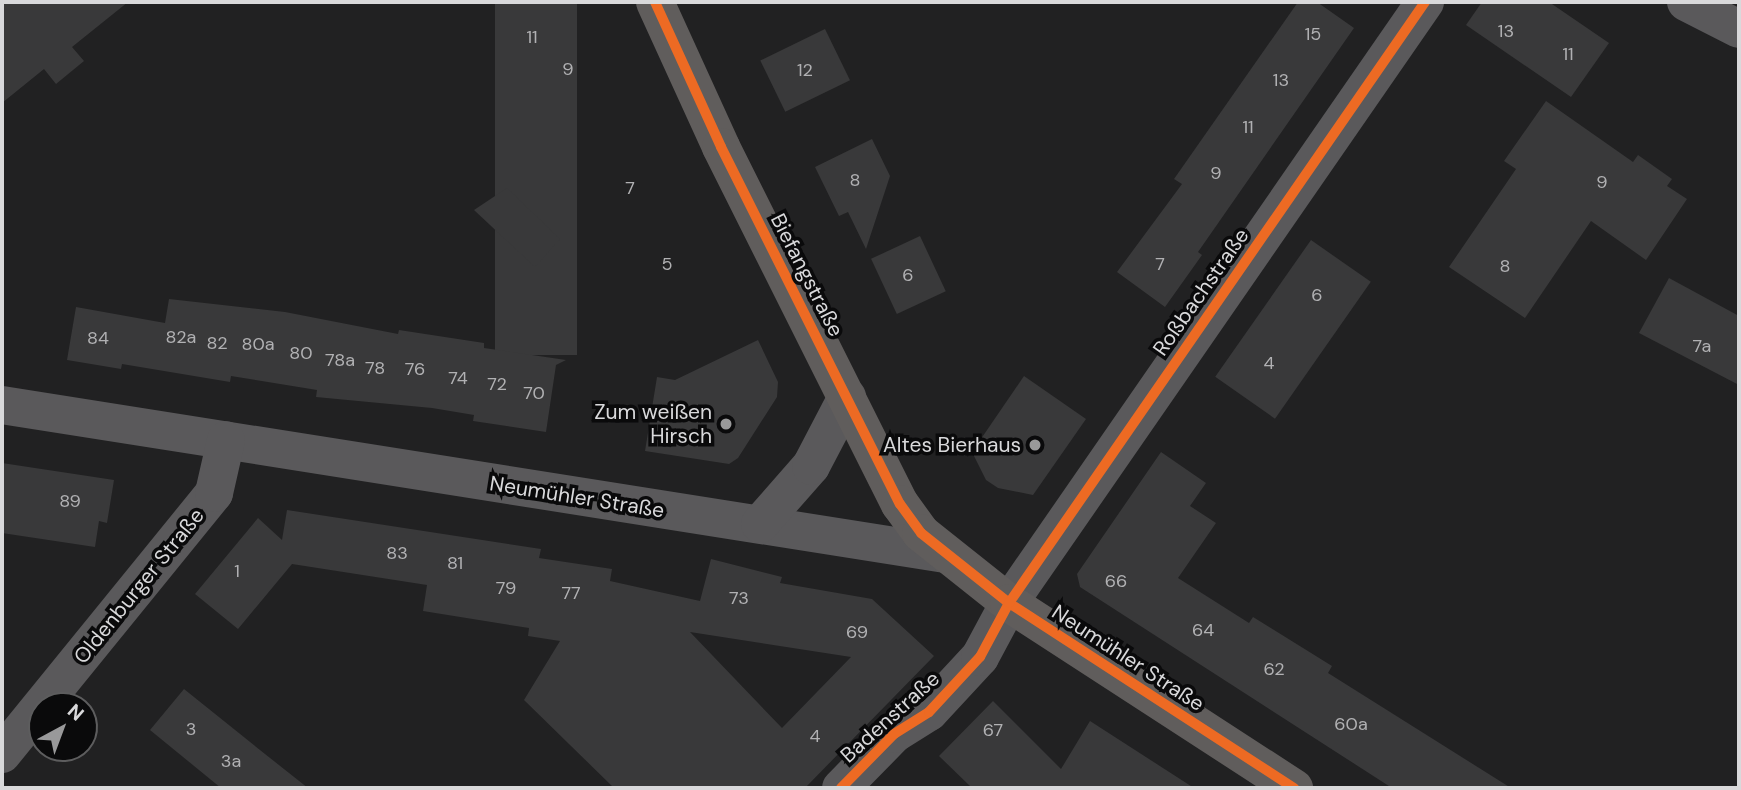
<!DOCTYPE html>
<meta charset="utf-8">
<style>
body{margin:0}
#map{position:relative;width:1741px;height:790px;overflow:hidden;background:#212122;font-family:"DM Sans",sans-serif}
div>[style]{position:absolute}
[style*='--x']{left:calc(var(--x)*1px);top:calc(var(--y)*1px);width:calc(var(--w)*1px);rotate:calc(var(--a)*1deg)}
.building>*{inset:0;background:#39393a;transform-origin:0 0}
.street>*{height:38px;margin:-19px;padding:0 19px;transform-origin:19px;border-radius:19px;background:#5a595b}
.secondary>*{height:38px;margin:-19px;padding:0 19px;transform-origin:19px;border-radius:19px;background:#605d5c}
.cycleway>*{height:10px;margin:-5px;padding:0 5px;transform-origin:5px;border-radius:5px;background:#ed6a23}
.dots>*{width:19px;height:19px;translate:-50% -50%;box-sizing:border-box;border:4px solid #0a0a0b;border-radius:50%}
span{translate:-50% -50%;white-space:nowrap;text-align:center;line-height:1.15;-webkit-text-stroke:7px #0a0a0b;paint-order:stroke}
.number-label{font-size:18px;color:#b1b1b3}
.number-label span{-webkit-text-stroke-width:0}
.street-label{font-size:21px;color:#d9d9db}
.poi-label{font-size:21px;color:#d9d9db}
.right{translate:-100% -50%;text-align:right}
.frame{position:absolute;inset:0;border:4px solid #d9d9db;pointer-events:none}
.north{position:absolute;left:28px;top:692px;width:70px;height:70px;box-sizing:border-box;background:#0a0a0b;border:2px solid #5d5d5e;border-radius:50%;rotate:41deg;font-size:19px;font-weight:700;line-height:28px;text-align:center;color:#d9d9db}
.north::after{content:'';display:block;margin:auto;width:24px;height:32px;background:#99999a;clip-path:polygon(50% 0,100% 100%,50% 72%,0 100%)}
</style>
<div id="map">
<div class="building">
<div style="clip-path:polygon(2px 2px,128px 2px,72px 47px,84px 61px,56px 84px,44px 69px,2px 103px)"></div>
<div style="left:495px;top:2px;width:82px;height:353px"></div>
<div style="clip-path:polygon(1298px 2px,1317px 2px,1354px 28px,1198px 252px,1202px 255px,1165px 307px,1117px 272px,1182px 184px,1174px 179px)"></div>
<div style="clip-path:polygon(1482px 2px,1549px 2px,1609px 43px,1571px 97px,1466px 25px)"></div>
<div style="left:825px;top:29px;width:57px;height:72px;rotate:64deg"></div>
<div style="clip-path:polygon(1546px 101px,1633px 162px,1638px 155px,1672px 179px,1667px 186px,1687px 199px,1646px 260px,1591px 221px,1525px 318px,1449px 267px,1516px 169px,1504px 161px)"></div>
<div style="clip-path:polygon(872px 139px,890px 176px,866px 249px,848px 212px,839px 216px,815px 167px)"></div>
<div style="clip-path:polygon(507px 188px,560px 239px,535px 267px,474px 210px)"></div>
<div style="left:920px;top:236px;width:61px;height:54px;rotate:65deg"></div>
<div style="left:1311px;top:240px;width:73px;height:167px;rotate:35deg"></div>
<div style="clip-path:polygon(1669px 278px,1739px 316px,1739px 385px,1639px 333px)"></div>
<div style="clip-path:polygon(169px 299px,285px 312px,398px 334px,399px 330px,484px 343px,484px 348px,566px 360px,556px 365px,546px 432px,473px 421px,474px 415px,432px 408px,316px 397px,317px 390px,231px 376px,230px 382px,122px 364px,121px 369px,67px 360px,76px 307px,165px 323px)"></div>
<div style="clip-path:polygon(758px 340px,778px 382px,777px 397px,738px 458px,729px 464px,645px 451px,657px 377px,675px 380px)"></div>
<div style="clip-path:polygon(1024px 376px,1086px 419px,1033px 495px,998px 488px,986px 480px,972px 452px)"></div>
<div style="clip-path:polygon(1161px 452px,1206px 483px,1190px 506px,1216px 523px,1178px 578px,1249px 623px,1253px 617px,1332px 666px,1328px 673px,1511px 788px,1392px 788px,1080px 587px,1077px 574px)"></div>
<div style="clip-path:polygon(2px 463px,114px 480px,107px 523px,99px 521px,95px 547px,2px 533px)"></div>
<div style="clip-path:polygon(evenodd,287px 510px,541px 549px,539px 558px,612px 569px,610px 581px,700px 601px,711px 559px,782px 577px,780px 583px,872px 599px,934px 656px,805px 788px,614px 788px,524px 700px,560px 641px,528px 636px,529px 628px,423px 611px,427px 585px,292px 564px,238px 629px,195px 594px,258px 518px,282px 540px,287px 510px,690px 632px,851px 657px,782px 728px,690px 632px)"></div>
<div style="clip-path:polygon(184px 689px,265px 754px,308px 788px,221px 788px,150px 730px)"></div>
<div style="clip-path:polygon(993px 701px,1061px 769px,1090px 721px,1194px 788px,972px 788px,939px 756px)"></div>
</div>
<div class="street">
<div style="--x:1686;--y:2;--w:59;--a:27"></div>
<div style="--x:2;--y:405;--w:955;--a:8.98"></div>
<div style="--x:760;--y:524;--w:77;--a:-48.7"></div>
<div style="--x:811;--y:466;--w:78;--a:-62.4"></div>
<div style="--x:2;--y:754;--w:336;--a:-50.9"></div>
<div style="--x:214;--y:493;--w:54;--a:-77.2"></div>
<div style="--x:841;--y:788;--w:76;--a:-45.5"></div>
<div style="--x:894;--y:734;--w:41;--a:-32.2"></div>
<div style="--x:929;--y:712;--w:75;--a:-47.2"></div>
<div style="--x:980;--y:657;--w:61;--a:-61.8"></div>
<div style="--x:1009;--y:603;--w:731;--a:-55.31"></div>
</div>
<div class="secondary">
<div style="--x:655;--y:2;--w:159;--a:65.5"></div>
<div style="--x:721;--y:147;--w:399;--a:63.4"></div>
<div style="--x:900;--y:504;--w:36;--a:54"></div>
<div style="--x:921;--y:533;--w:112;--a:38.5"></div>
<div style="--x:1009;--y:603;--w:340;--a:33"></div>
</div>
<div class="cycleway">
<div style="--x:655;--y:2;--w:159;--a:65.5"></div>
<div style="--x:721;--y:147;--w:399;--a:63.4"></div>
<div style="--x:900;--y:504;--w:36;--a:54"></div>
<div style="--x:921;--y:533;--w:112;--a:38.5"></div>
<div style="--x:1009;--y:603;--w:340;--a:33"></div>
<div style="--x:841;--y:788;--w:76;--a:-45.5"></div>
<div style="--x:894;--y:734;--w:41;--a:-32.2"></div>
<div style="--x:929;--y:712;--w:75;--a:-47.2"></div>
<div style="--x:980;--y:657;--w:61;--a:-61.8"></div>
<div style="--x:1009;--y:603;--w:731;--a:-55.31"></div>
</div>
<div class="dots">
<div style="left:726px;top:424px;background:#99999a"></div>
<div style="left:1035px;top:445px;background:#99999a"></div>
</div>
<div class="number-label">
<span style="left:1506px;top:31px">13</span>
<span style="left:1313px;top:34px">15</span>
<span style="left:532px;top:37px">11</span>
<span style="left:1568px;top:54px">11</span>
<span style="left:568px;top:69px">9</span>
<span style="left:805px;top:70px">12</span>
<span style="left:1281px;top:80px">13</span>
<span style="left:1248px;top:127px">11</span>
<span style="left:1216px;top:173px">9</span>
<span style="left:855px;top:180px">8</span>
<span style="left:1602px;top:182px">9</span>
<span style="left:630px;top:188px">7</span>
<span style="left:667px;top:264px">5</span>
<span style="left:1160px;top:264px">7</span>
<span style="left:1505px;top:266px">8</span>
<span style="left:908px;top:275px">6</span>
<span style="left:1317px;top:295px">6</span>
<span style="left:181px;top:337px">82a</span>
<span style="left:98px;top:338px">84</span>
<span style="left:217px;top:343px">82</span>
<span style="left:258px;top:344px">80a</span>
<span style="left:1702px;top:346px">7a</span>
<span style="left:301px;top:353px">80</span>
<span style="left:340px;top:360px">78a</span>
<span style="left:1269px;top:363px">4</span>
<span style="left:375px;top:368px">78</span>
<span style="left:415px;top:369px">76</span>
<span style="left:458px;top:378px">74</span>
<span style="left:497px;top:384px">72</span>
<span style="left:534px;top:393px">70</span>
<span style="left:70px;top:501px">89</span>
<span style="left:397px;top:553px">83</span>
<span style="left:455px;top:563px">81</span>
<span style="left:237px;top:571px">1</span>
<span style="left:1116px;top:581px">66</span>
<span style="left:506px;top:588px">79</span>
<span style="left:571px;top:593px">77</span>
<span style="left:739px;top:598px">73</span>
<span style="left:1203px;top:630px">64</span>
<span style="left:857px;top:632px">69</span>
<span style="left:1274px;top:669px">62</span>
<span style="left:1351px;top:724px">60a</span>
<span style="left:191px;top:729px">3</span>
<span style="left:993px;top:730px">67</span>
<span style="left:815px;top:736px">4</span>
<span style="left:231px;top:761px">3a</span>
</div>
<div class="street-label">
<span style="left:807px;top:275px;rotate:63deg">Biefangstraße</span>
<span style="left:1201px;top:292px;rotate:-55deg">Roßbachstraße</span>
<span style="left:577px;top:497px;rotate:9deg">Neumühler Straße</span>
<span style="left:139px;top:586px;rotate:-51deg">Oldenburger Straße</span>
<span style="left:1128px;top:658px;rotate:33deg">Neumühler Straße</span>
<span style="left:890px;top:717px;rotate:-42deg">Badenstraße</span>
</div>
<div class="poi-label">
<span class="right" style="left:712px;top:424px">Zum weißen<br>Hirsch</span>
<span class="right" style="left:1021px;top:445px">Altes Bierhaus</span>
</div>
<div class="frame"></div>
<div class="north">N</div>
</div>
